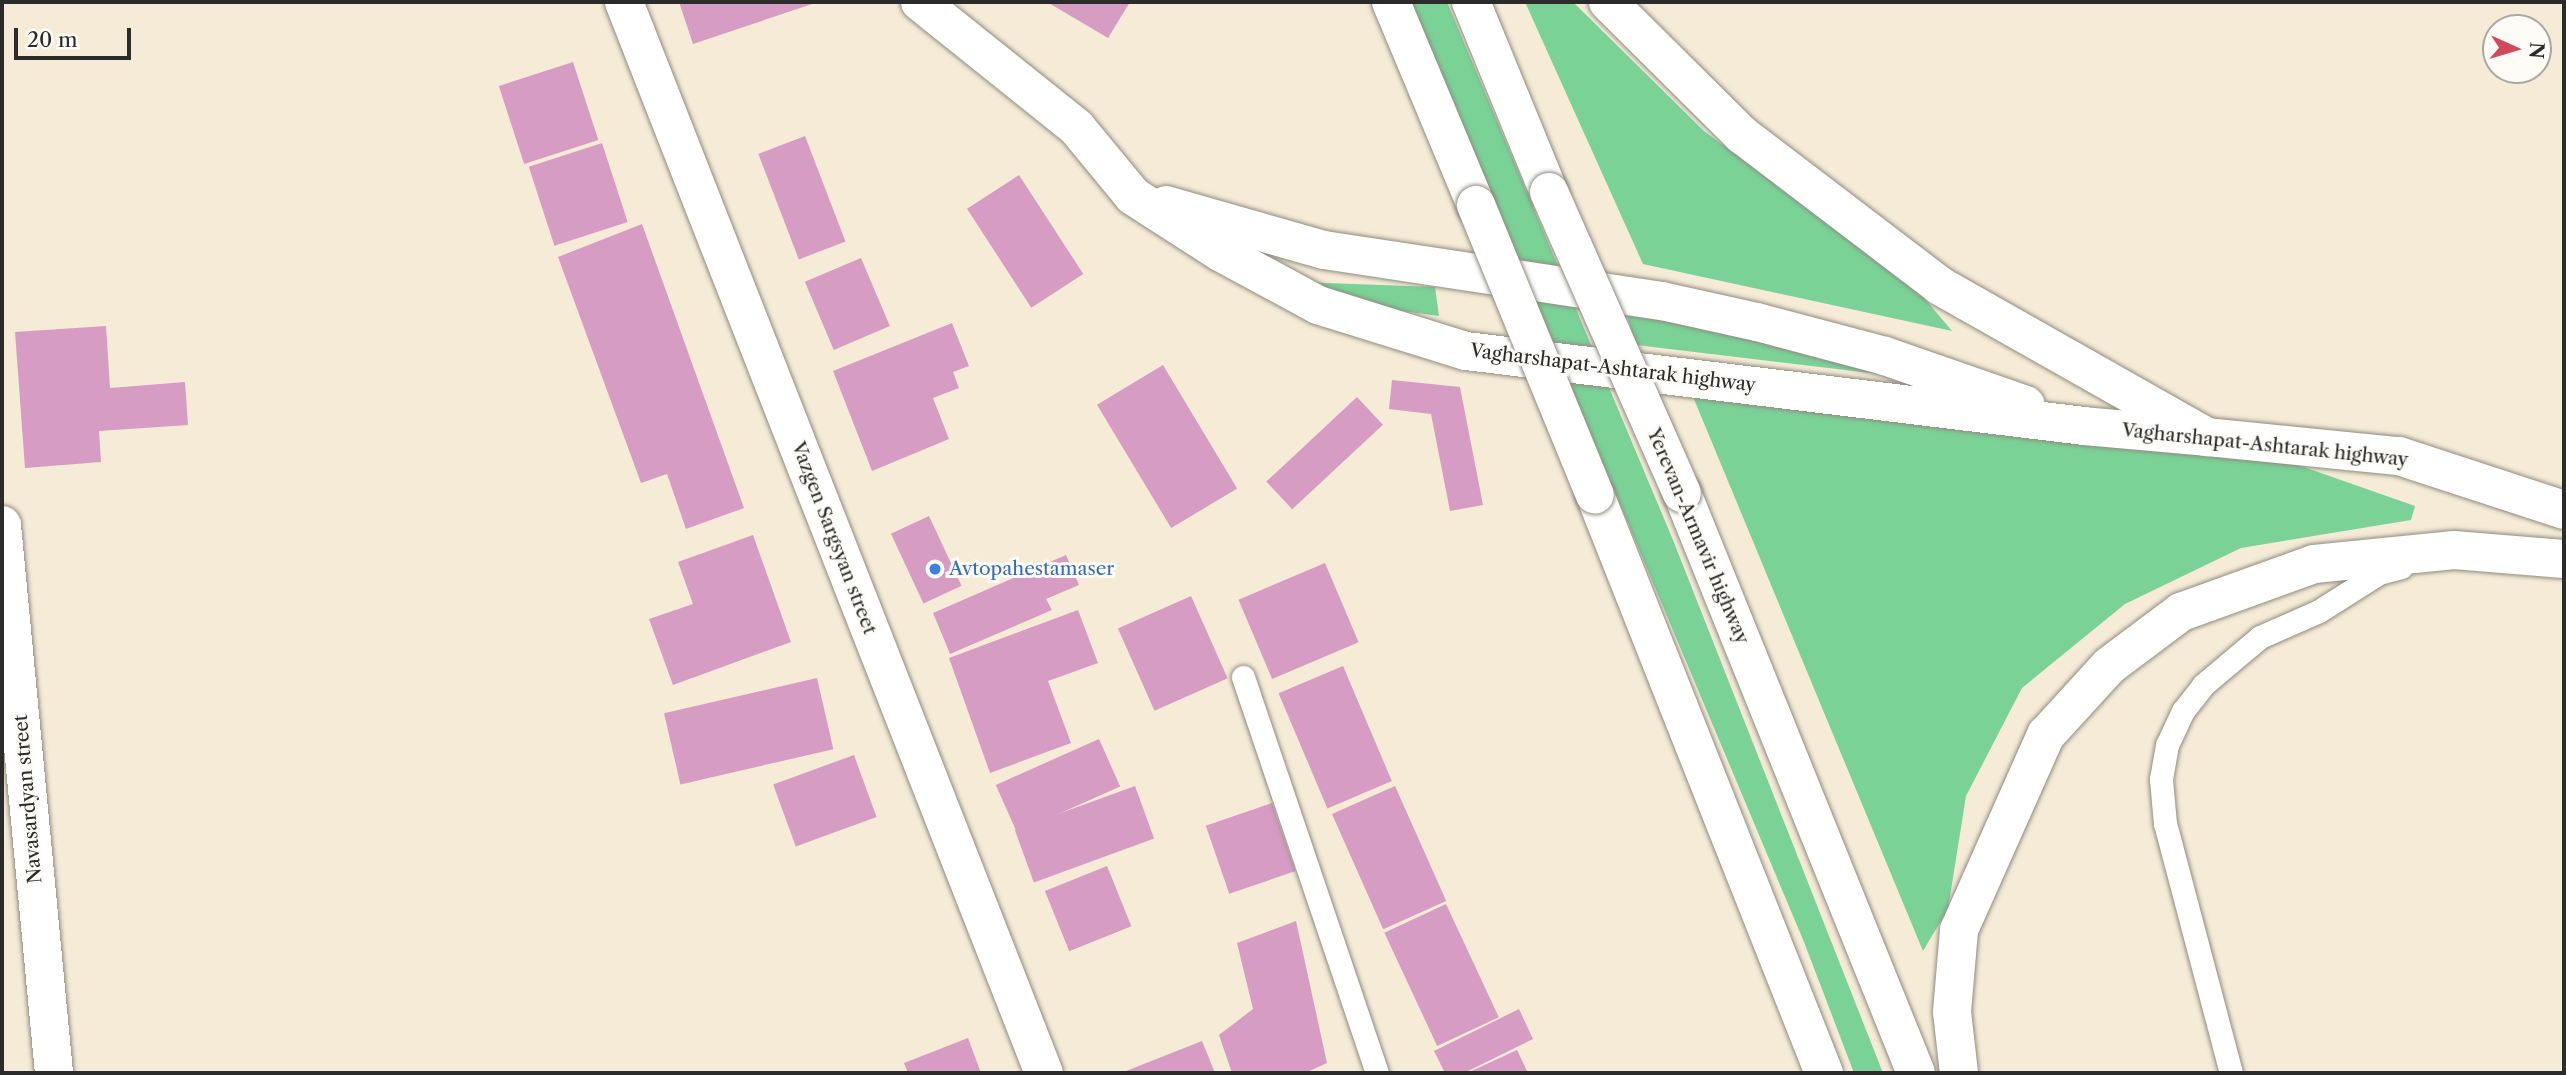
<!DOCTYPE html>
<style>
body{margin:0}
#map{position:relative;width:2566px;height:1075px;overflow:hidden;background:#f5ebd6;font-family:"Libre Caslon Text",serif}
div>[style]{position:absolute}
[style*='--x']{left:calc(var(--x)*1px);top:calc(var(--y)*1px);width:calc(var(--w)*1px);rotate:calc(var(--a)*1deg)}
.green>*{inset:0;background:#7ad297}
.building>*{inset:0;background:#d79cc3;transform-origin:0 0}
.roads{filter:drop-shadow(0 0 2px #908b80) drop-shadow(0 0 2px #908b80)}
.service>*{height:23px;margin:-11.5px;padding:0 11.5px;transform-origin:11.5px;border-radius:11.5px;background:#fff}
.minor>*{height:38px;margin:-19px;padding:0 19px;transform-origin:19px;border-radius:19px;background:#fff}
.primary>*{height:38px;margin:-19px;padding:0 19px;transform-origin:19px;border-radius:19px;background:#fff}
.trunk>*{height:38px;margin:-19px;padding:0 19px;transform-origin:19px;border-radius:19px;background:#fff}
.bridges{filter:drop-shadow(0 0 2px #908b80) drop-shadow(0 0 2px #908b80)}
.trunk-bridge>*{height:38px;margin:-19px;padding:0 19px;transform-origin:19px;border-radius:19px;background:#fff}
.dots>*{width:19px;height:19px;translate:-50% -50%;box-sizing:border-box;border:4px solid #fdfcf7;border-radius:50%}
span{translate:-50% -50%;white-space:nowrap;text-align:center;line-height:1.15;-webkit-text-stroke:6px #fdfcf7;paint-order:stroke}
.street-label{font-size:19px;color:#2b2b2b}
.shop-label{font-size:19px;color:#366cbe}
.left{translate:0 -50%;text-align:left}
.frame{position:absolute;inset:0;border:4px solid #2b2b2b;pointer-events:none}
.north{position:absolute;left:2482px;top:14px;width:70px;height:70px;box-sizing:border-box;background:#fdfcf7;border:2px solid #a9a8a5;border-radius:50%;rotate:94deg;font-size:19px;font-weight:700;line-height:28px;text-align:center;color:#2b2b2b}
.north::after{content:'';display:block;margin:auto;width:24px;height:32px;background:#d1495b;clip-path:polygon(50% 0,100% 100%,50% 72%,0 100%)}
.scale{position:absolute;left:14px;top:28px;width:117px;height:32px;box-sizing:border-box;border:4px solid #2b2b2b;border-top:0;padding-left:9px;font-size:21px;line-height:24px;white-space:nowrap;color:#2b2b2b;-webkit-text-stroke:5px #fdfcf7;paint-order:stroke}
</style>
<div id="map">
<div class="green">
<div style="clip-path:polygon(1409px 2px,1447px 2px,1673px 540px,1883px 1073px,1854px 1073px,1804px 942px)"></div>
<div style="clip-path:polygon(1525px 2px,1573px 2px,1704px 131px,1915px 287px,1952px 331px,1643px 264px)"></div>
<div style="clip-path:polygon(1300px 282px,1435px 287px,1439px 316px,1386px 309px)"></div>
<div style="clip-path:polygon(1627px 316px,1721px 328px,1912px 378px,1636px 345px)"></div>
<div style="clip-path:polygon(1691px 392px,2284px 460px,2415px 506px,2411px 520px,2241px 548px,2125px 604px,2022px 688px,1966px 796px,1948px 909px,1923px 951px)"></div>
</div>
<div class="building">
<div style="clip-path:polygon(679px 2px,818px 2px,693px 44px)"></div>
<div style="clip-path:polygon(1047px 2px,1130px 2px,1108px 38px)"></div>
<div style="left:573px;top:62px;width:82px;height:78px;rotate:72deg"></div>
<div style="left:805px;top:136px;width:113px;height:50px;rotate:69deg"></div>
<div style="left:602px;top:143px;width:83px;height:77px;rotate:72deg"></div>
<div style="left:1019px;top:175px;width:118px;height:62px;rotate:57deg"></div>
<div style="clip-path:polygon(642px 224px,744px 508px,686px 529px,667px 474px,641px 483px,558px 257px)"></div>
<div style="left:861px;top:258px;width:74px;height:61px;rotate:67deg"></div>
<div style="clip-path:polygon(952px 323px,969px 366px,953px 372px,959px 388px,933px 398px,949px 439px,872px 471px,833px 371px)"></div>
<div style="clip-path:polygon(106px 326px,110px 388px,185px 382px,188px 425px,99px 431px,101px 462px,25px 468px,15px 332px)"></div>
<div style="left:1163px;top:365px;width:144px;height:77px;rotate:59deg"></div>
<div style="clip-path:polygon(1392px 380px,1460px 387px,1483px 505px,1450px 511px,1431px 414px,1389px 409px)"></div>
<div style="left:1357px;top:397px;width:38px;height:124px;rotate:47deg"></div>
<div style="left:929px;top:516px;width:77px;height:42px;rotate:65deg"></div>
<div style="clip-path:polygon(753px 535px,791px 642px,673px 685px,649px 619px,693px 604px,678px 562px)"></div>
<div style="clip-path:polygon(1066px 555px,1079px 585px,1046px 599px,1052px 610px,950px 654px,933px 613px)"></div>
<div style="left:1325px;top:563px;width:86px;height:94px;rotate:67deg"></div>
<div style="left:1191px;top:596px;width:90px;height:80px;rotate:66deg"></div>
<div style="clip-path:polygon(1078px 610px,1098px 663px,1048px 681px,1071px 743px,990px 773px,949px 658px)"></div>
<div style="left:1343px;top:666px;width:125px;height:70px;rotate:67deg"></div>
<div style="left:817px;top:678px;width:73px;height:157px;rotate:77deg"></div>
<div style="left:1099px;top:739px;width:52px;height:113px;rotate:66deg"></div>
<div style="left:854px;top:755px;width:66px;height:86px;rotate:70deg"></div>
<div style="left:1135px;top:786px;width:56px;height:128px;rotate:70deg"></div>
<div style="left:1395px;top:786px;width:126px;height:69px;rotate:66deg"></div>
<div style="left:1272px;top:803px;width:72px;height:70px;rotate:71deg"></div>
<div style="left:1107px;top:866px;width:65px;height:67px;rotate:68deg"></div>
<div style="left:1446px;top:904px;width:125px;height:68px;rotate:65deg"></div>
<div style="clip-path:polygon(1296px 921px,1327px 1063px,1305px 1073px,1232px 1073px,1219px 1035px,1253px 1009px,1237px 943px)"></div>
<div style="clip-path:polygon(1519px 1009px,1533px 1039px,1464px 1073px,1445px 1073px,1434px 1051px)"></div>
<div style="clip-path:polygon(968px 1038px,981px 1073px,908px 1073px,904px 1063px)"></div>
<div style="clip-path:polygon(1202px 1041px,1215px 1073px,1121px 1073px)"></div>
<div style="clip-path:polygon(1517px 1050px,1528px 1073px,1467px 1073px)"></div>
</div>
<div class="roads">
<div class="service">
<div style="--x:1243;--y:677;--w:418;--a:71.3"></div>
<div style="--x:2231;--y:1073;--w:258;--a:-104.8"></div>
<div style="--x:2165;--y:824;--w:45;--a:-95.1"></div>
<div style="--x:2161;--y:779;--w:35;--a:-80"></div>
<div style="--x:2167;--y:745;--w:38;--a:-65"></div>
<div style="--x:2183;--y:711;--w:33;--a:-52"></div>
<div style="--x:2203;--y:685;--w:75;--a:-40.1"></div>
<div style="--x:2260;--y:637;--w:64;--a:-23.8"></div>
<div style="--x:2319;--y:611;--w:71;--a:-32.3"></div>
<div style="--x:2379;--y:573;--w:23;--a:-15"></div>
</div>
<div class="minor">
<div style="--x:2;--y:525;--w:550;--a:84.58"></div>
</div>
<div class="primary">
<div style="--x:624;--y:2;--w:1150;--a:68.59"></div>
<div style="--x:920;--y:2;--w:201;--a:38.7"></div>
<div style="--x:1077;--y:128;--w:88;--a:50.5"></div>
<div style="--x:1133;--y:196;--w:103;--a:32.8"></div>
<div style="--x:1220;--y:252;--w:111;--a:28.4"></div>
<div style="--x:1318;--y:305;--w:155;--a:17.3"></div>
<div style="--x:1466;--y:351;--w:623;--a:6.92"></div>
<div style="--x:2084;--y:426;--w:123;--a:5.1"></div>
<div style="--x:1166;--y:205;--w:164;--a:15.9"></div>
<div style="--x:1324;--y:250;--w:342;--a:8.6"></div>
<div style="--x:1662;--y:301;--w:97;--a:12.5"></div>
<div style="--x:1757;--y:322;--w:132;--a:14.9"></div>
<div style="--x:1885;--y:356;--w:149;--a:19.2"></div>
</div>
<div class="trunk">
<div style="--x:1391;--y:2;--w:220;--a:67.3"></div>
<div style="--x:1471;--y:2;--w:205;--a:67.7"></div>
<div style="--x:1608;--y:2;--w:189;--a:44.8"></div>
<div style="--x:1742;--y:135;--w:249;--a:37.3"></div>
<div style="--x:1940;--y:286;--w:307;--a:29.5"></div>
<div style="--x:2207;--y:437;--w:193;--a:5.7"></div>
<div style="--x:2399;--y:456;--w:174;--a:18.1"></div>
<div style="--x:1682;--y:493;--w:625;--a:68.03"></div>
<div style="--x:1595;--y:495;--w:622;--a:68.39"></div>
<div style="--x:1959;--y:1073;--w:61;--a:-96.5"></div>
<div style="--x:1952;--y:1012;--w:82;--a:-85.1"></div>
<div style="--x:1959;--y:930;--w:214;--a:-66"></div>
<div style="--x:2046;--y:735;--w:93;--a:-47.6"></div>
<div style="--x:2109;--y:666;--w:90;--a:-36.9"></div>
<div style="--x:2181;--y:612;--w:141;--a:-19.8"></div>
<div style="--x:2314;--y:564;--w:141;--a:-5.7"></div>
<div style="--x:2454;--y:550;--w:110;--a:4.7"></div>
</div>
</div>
<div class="bridges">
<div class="trunk-bridge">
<div style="--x:1549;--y:192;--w:329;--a:66.2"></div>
<div style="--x:1476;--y:205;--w:313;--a:67.7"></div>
</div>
</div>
<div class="dots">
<div style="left:935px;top:569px;background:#3f7fe0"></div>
</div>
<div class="street-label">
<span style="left:1613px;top:368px;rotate:7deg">Vagharshapat-Ashtarak highway</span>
<span style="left:2265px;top:445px;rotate:6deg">Vagharshapat-Ashtarak highway</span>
<span style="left:1698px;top:536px;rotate:67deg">Yerevan-Armavir highway</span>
<span style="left:834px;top:538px;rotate:69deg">Vazgen Sargsyan street</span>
<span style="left:28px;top:799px;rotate:-95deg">Navasardyan street</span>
</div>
<div class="shop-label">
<span class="left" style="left:949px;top:569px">Avtopahestamaser</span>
</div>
<div class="frame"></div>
<div class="north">N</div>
<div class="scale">20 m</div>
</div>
